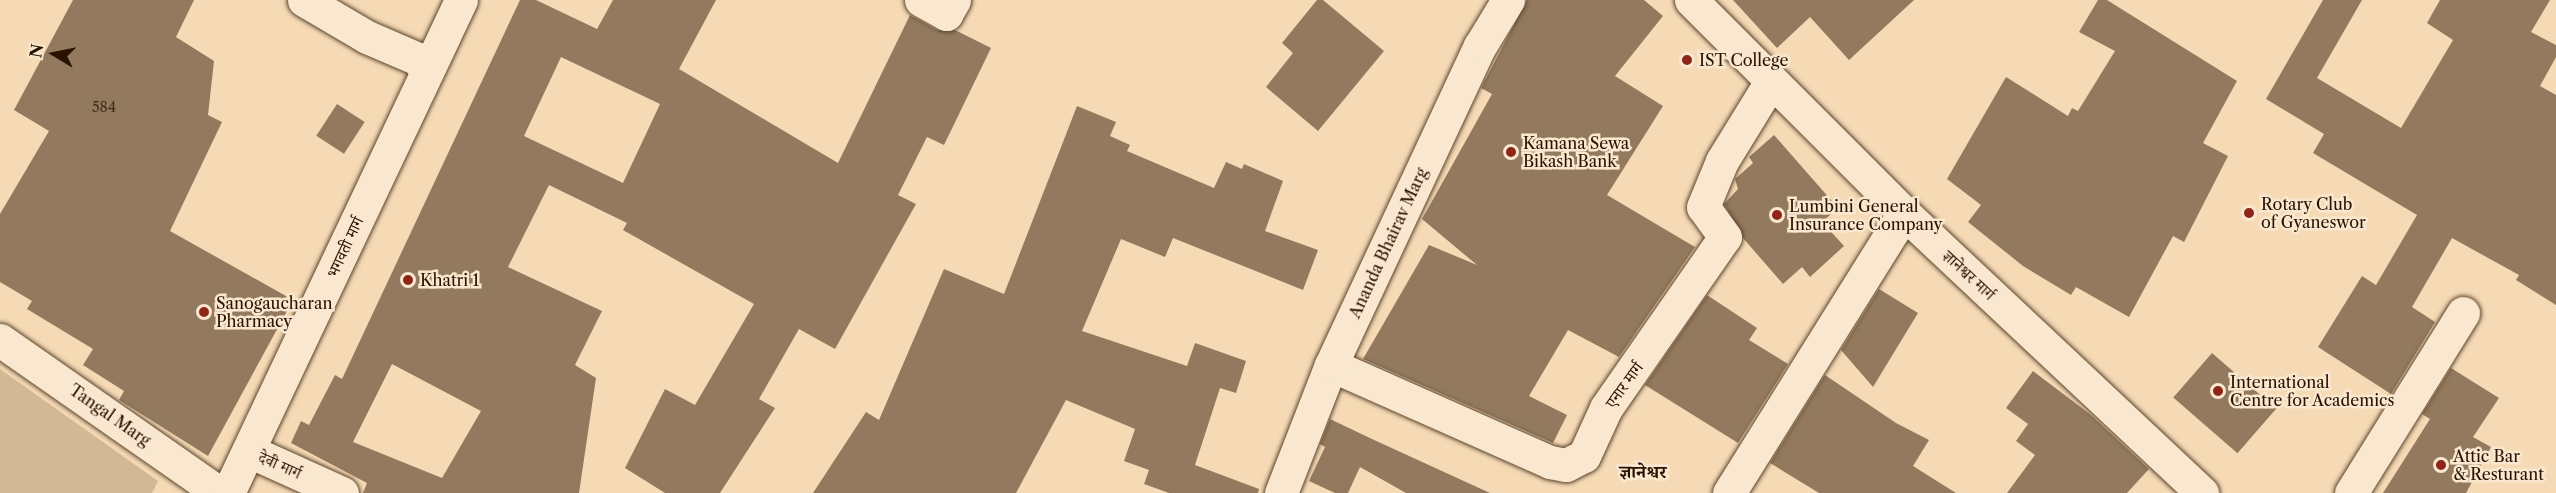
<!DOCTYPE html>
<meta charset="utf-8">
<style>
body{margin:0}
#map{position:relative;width:2556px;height:493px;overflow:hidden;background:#f6dab5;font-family:"Libre Caslon Text","Noto Serif Devanagari",serif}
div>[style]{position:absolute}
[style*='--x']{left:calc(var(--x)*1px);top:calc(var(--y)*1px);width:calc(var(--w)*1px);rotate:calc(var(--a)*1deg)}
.green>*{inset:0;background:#d3b896}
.building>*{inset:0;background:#937a5e;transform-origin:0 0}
.roads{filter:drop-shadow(0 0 2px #5b452d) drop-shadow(0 0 2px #5b452d)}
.street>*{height:33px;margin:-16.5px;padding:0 16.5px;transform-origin:16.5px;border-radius:16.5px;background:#f9e7cf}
.secondary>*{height:33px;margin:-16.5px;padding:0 16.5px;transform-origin:16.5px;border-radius:16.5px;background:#f9e7cf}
.dots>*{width:16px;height:16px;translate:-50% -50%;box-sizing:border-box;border:3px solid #f9e7cf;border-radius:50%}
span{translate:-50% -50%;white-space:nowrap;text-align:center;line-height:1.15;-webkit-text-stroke:5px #f9e7cf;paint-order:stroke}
.number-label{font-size:14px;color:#422d18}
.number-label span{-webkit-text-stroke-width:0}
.poi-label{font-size:16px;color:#271300}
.left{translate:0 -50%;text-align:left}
.street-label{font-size:16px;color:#271300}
.neighbourhood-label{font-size:18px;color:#271300;font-weight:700}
.north{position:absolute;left:24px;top:24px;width:60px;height:60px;-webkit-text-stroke:4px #f9e7cf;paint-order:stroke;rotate:280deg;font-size:16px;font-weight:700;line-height:24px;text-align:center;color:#271300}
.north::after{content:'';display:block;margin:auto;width:21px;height:27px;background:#271300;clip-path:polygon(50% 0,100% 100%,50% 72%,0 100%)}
</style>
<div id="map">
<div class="green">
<div style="clip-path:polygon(0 369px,158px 481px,152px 493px,0 493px)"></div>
</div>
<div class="building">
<div style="clip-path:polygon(73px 0,194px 0,176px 37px,214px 61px,208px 115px,222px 122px,170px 231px,293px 300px,208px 456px,119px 400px,124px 391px,83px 365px,93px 349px,27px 309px,32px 301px,0 282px,0 214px,49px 131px,14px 110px)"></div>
<div style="clip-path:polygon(evenodd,520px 0,536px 0,597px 29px,613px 0,716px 0,679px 69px,838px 163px,910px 15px,937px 30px,955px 30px,991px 48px,944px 145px,927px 137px,898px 195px,916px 204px,835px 349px,799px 329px,759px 399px,775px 408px,720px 493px,665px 493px,625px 468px,665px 389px,695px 405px,754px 304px,623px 230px,627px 223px,549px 185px,508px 267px,602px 311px,575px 365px,596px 378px,579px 493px,363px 493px,367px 483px,291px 443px,301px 421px,309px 425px,335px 375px,342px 379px,520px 0,561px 57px,660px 104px,623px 183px,524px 136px,561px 57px,520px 0,392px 364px,481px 411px,442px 478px,353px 442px,392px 364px)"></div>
<div style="clip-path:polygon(1317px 0,1323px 0,1384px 51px,1318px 131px,1266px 87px,1293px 53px,1282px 43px)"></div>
<div style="clip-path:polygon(1527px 0,1644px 0,1663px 16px,1615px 76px,1663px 106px,1607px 195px,1695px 247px,1619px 357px,1568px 330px,1529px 396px,1567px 415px,1553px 443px,1363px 359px,1429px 245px,1477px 265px,1422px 219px,1492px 94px,1481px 88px)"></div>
<div style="clip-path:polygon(1733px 0,1914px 0,1849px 60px,1810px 17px,1777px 48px)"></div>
<div style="clip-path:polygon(2098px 0,2107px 0,2237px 81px,2203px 143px,2228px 156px,2184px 242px,2173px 236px,2129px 317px,2076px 287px,2071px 295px,2023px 266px,1968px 222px,1981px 205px,1947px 179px,2006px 77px,2068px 116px,2072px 108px,2078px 111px,2115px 51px,2079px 32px)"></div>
<div style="clip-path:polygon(2323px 0,2362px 0,2317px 78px,2401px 128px,2453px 40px,2427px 23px,2440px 0,2550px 0,2531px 32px,2556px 45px,2556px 57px,2540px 86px,2556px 95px,2556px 305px,2516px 280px,2519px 275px,2452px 238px,2412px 307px,2435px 322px,2391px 394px,2318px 347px,2362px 276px,2376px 285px,2417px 215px,2313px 153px,2324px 134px,2266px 99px)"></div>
<div style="left:337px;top:104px;width:33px;height:38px;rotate:33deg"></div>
<div style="clip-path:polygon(1077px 106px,1116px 122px,1110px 136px,1130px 145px,1127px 151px,1214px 188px,1226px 162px,1242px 169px,1244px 164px,1283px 181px,1265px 231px,1318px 250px,1303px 290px,1173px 238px,1165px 257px,1121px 239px,1082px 331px,1187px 366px,1195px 343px,1246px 361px,1236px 393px,1220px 388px,1195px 465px,1259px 489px,1258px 493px,1169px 493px,1144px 484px,1149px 470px,1124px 461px,1135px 429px,1066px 400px,1016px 493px,813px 493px,866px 412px,879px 420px,944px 269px,1004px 294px)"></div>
<div style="clip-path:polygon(1774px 135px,1838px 208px,1822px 222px,1844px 246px,1810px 277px,1802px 267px,1783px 284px,1743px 238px,1724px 204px,1738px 189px,1735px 179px,1753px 163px,1749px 157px)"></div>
<div style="clip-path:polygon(1879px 289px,1918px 313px,1873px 387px,1841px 350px)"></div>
<div style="clip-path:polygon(1707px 295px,1757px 328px,1749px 340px,1788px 364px,1738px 443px,1645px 385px)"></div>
<div style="left:2212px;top:353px;width:85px;height:59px;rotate:41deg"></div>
<div style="clip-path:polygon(2451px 368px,2499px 398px,2473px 437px,2491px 447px,2466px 493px,2383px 493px,2430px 419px,2422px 414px)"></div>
<div style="clip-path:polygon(2033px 371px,2091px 415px,2149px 469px,2127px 493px,2007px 493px,2035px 455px,2016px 441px,2028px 424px,2006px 408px)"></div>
<div style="clip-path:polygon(1825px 375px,1896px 423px,1929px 440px,1913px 466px,1956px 493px,1819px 493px,1770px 463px)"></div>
<div style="clip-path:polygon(1330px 419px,1372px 439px,1490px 493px,1406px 493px,1360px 467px,1348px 493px,1335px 493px,1309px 481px,1325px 447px,1320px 444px)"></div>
</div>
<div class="roads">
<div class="street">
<div style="--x:304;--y:0;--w:73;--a:30.4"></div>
<div style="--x:367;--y:37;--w:56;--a:23.3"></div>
<div style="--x:418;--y:59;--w:14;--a:56"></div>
<div style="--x:921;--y:0;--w:29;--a:29"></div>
<div style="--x:946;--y:14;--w:16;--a:-60"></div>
<div style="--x:0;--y:340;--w:267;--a:34.9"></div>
<div style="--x:1331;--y:365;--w:240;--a:23.9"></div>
<div style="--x:1550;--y:462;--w:16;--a:11"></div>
<div style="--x:1566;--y:465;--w:20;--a:-27"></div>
<div style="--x:1584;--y:456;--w:53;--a:-65.4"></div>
<div style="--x:1606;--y:408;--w:208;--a:-55.2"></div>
<div style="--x:1725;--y:237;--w:37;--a:-126"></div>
<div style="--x:1703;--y:207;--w:50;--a:-67.6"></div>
<div style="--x:1722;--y:161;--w:92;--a:-58.4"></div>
<div style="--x:249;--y:451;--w:102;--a:24.3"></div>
<div style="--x:1281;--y:493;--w:137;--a:-68.7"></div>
<div style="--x:1331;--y:365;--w:352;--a:-65"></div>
<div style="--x:1480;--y:46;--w:54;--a:-58.7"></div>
<div style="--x:1729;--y:493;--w:330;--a:-58"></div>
<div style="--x:2351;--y:493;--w:212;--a:-58.1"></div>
</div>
<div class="secondary">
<div style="--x:1691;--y:0;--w:301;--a:45"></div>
<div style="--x:1904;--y:213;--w:409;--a:43.2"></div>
<div style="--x:228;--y:493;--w:545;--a:-64.7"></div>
</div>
</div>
<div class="dots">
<div style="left:1687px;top:60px;background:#8f2418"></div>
<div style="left:1511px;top:152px;background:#8f2418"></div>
<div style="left:2249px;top:213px;background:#8f2418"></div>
<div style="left:1777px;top:215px;background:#8f2418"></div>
<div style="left:408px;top:280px;background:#8f2418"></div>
<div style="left:204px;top:312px;background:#8f2418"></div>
<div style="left:2218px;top:391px;background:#8f2418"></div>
<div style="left:2441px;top:465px;background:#8f2418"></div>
</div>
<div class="number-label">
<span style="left:104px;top:107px">584</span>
</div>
<div class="poi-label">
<span class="left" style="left:1699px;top:60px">IST College</span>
<span class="left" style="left:1523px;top:152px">Kamana Sewa<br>Bikash Bank</span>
<span class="left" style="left:2261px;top:213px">Rotary Club<br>of Gyaneswor</span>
<span class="left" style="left:1789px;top:215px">Lumbini General<br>Insurance Company</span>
<span class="left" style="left:420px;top:280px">Khatri 1</span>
<span class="left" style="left:216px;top:312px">Sanogaucharan<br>Pharmacy</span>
<span class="left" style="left:2230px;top:391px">International<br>Centre for Academics</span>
<span class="left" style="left:2453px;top:465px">Attic Bar<br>&amp; Resturant</span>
</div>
<div class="street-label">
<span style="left:1388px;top:243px;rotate:-65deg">Ananda Bhairav Marg</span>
<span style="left:345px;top:247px;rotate:-65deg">भगवती मार्ग</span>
<span style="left:1969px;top:275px;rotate:43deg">ज्ञानेश्वर मार्ग</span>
<span style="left:1624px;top:385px;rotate:-54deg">एनार मार्ग</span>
<span style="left:110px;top:415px;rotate:35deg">Tangal Marg</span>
<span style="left:280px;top:465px;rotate:24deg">देवी मार्ग</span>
</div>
<div class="neighbourhood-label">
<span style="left:1643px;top:472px">ज्ञानेश्वर</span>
</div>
<div class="north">N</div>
</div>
